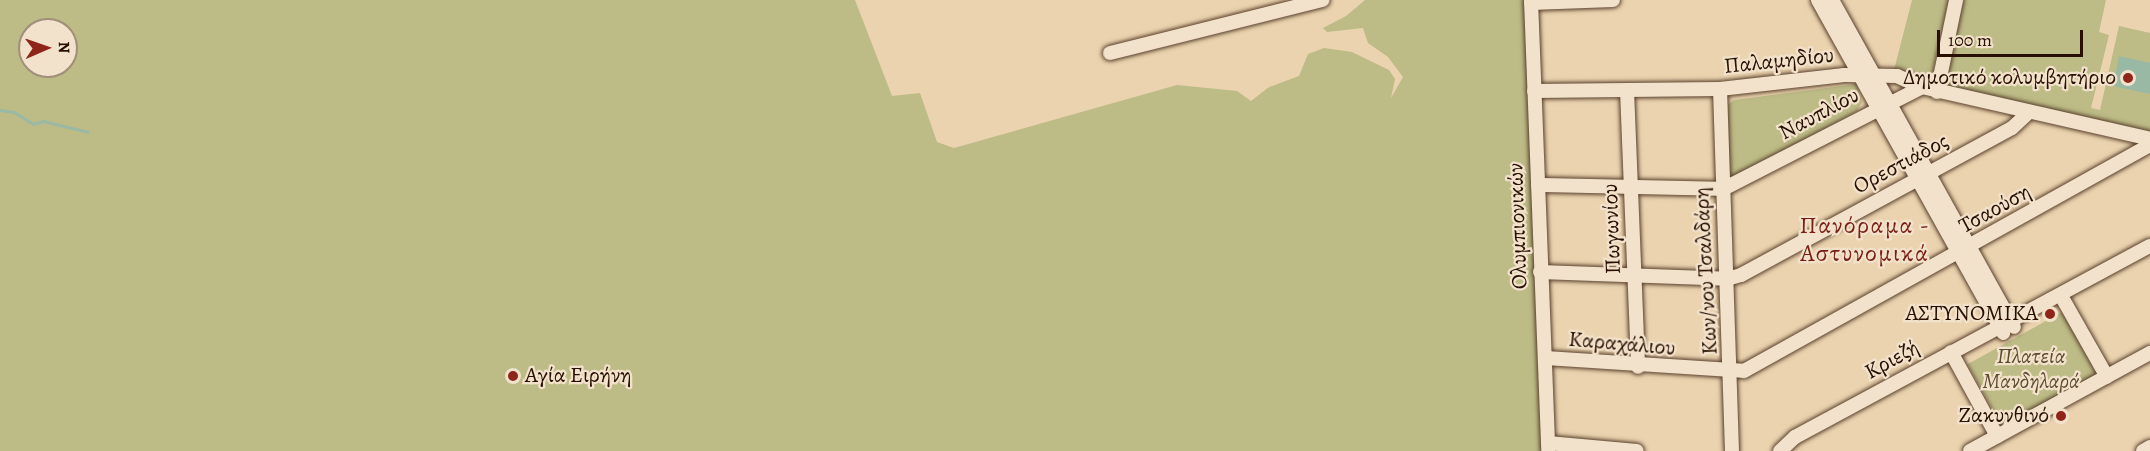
<!DOCTYPE html>
<meta charset="utf-8">
<style>
body{margin:0}
#map{position:relative;width:2150px;height:451px;overflow:hidden;background:#ebd3af;font-family:Alegreya,serif}
div>[style]{position:absolute}
[style*='--x']{left:calc(var(--x)*1px);top:calc(var(--y)*1px);width:calc(var(--w)*1px);rotate:calc(var(--a)*1deg)}
.green>*{inset:0;background:#bdbb86;transform-origin:0 0}
.water>*{inset:0;background:#99b9a5}
.stream>*{height:3px;margin:-1.5px;padding:0 1.5px;transform-origin:1.5px;border-radius:1.5px;background:#99b9a5}
.roads{filter:drop-shadow(0 0 2px #59402c) drop-shadow(0 0 2px #59402c)}
.minor>*{height:14px;margin:-7px;padding:0 7px;transform-origin:7px;border-radius:7px;background:#f2e2cb}
.dots>*{width:16px;height:16px;translate:-50% -50%;box-sizing:border-box;border:3px solid #f2e2cb;border-radius:50%}
span{translate:-50% -50%;white-space:nowrap;text-align:center;line-height:1.15;-webkit-text-stroke:4.5px #f2e2cb;paint-order:stroke}
.street-label{font-size:22px;color:#280f00}
.poi-label{font-size:22px;color:#280f00}
.right{translate:-100% -50%;text-align:right}
.left{translate:0 -50%;text-align:left}
.park-label{font-size:22px;color:#5c4b2f;font-style:italic}
.neighbourhood-label{font-size:24px;color:#7a1f14;letter-spacing:1.5px}
.north{position:absolute;left:18px;top:18px;width:60px;height:60px;box-sizing:border-box;background:#f2e2cb;border:2px solid #a18e7a;border-radius:50%;rotate:88deg;font-size:16px;font-weight:700;line-height:24px;text-align:center;color:#280f00}
.north::after{content:'';display:block;margin:auto;width:21px;height:27px;background:#8f2418;clip-path:polygon(50% 0,100% 100%,50% 72%,0 100%)}
.scale{position:absolute;left:1937px;top:30px;width:146px;height:27px;box-sizing:border-box;border:3px solid #280f00;border-top:0;padding-left:8px;font-size:18px;line-height:21px;white-space:nowrap;color:#280f00;-webkit-text-stroke:4px #f2e2cb;paint-order:stroke}
</style>
<div id="map">
<div class="green">
<div style="clip-path:polygon(evenodd,0 0,855px 0,892px 96px,920px 93px,937px 142px,954px 148px,1177px 85px,1237px 91px,1251px 101px,1269px 87px,1299px 76px,1308px 54px,1324px 48px,1352px 52px,1389px 70px,1395px 79px,1391px 98px,1403px 77px,1388px 57px,1368px 43px,1363px 28px,1327px 32px,1323px 28px,1346px 16px,1365px 0,1529px 0,1544px 451px,0 451px,0 0,30px 30px,66px 30px,66px 66px,30px 66px,30px 30px)"></div>
<div style="clip-path:polygon(1912px 0,1949px 0,1932px 76px,1894px 70px)"></div>
<div style="clip-path:polygon(1964px 0,2106px 0,2099px 32px,2109px 35px,2091px 108px,2100px 110px,2119px 26px,2150px 33px,2150px 134px,1945px 85px)"></div>
<div style="clip-path:polygon(1857px 84px,1862px 102px,1857px 111px,1734px 178px,1727px 169px,1727px 105px,1734px 100px)"></div>
<div style="left:2062px;top:312px;width:71px;height:108px;rotate:61deg"></div>
</div>
<div class="water">
<div style="clip-path:polygon(2119px 56px,2150px 63px,2150px 94px,2113px 86px)"></div>
</div>
<div class="stream">
<div style="--x:0;--y:110;--w:14;--a:8"></div>
<div style="--x:14;--y:112;--w:22;--a:32"></div>
<div style="--x:33;--y:124;--w:10;--a:-17"></div>
<div style="--x:43;--y:121;--w:46;--a:13.7"></div>
</div>
<div class="roads">
<div class="minor">
<div style="--x:1531;--y:0;--w:451;--a:87.8"></div>
<div style="--x:1818;--y:0;--w:381;--a:60.9"></div>
<div style="--x:1832;--y:0;--w:374;--a:60.9"></div>
<div style="--x:1531;--y:3;--w:82;--a:-2.1"></div>
<div style="--x:1110;--y:53;--w:219;--a:-14"></div>
<div style="--x:1720;--y:89;--w:362;--a:88.1"></div>
<div style="--x:1627;--y:90;--w:277;--a:87.7"></div>
<div style="--x:1534;--y:91;--w:186;--a:-0.6"></div>
<div style="--x:1720;--y:89;--w:125;--a:-6.4"></div>
<div style="--x:1844;--y:75;--w:53;--a:1.1"></div>
<div style="--x:1897;--y:76;--w:27;--a:24"></div>
<div style="--x:1937;--y:92;--w:94;--a:-78.3"></div>
<div style="--x:1538;--y:185;--w:185;--a:1.2"></div>
<div style="--x:1723;--y:189;--w:224;--a:-27.1"></div>
<div style="--x:1922;--y:87;--w:234;--a:12.8"></div>
<div style="--x:1540;--y:272;--w:187;--a:2.1"></div>
<div style="--x:1727;--y:279;--w:15;--a:-16"></div>
<div style="--x:1741;--y:275;--w:308;--a:-28.5"></div>
<div style="--x:2012;--y:128;--w:22;--a:-43"></div>
<div style="--x:2064;--y:301;--w:87;--a:60.5"></div>
<div style="--x:1951;--y:352;--w:96;--a:61.3"></div>
<div style="--x:1545;--y:358;--w:199;--a:3.7"></div>
<div style="--x:1744;--y:371;--w:465;--a:-29.1"></div>
<div style="--x:1548;--y:443;--w:89;--a:5.1"></div>
<div style="--x:1780;--y:451;--w:21;--a:-43"></div>
<div style="--x:1795;--y:437;--w:403;--a:-28.3"></div>
<div style="--x:1970;--y:451;--w:205;--a:-28.6"></div>
<div style="--x:2143;--y:451;--w:8;--a:-30"></div>
</div>
</div>
<div class="dots">
<div style="left:2128px;top:78px;background:#8f2418"></div>
<div style="left:2050px;top:314px;background:#8f2418"></div>
<div style="left:513px;top:376px;background:#8f2418"></div>
<div style="left:2061px;top:416px;background:#8f2418"></div>
</div>
<div class="street-label">
<span style="left:1779px;top:61px;rotate:-6deg">Παλαμηδίου</span>
<span style="left:1819px;top:114px;rotate:-28deg">Ναυπλίου</span>
<span style="left:1901px;top:164px;rotate:-28deg">Ορεστιάδος</span>
<span style="left:1995px;top:209px;rotate:-29deg">Τσαούση</span>
<span style="left:1518px;top:226px;rotate:-92deg">Ολυμπιονικών</span>
<span style="left:1612px;top:229px;rotate:-92deg">Πωγωνίου</span>
<span style="left:1706px;top:271px;rotate:-93deg">Κων/νου Τσαλδάρη</span>
<span style="left:1622px;top:344px;rotate:5deg">Καραχάλιου</span>
<span style="left:1892px;top:360px;rotate:-29deg">Κριεζή</span>
</div>
<div class="poi-label">
<span class="right" style="left:2116px;top:78px">Δημοτικό κολυμβητήριο</span>
<span class="right" style="left:2038px;top:314px">ΑΣΤΥΝΟΜΙΚΑ</span>
<span class="left" style="left:525px;top:376px">Αγία Ειρήνη</span>
<span class="right" style="left:2049px;top:416px">Ζακυνθινό</span>
</div>
<div class="park-label">
<span style="left:2031px;top:369px">Πλατεία<br>Μανδηλαρά</span>
</div>
<div class="neighbourhood-label">
<span style="left:1865px;top:240px">Πανόραμα -<br>Αστυνομικά</span>
</div>
<div class="north">N</div>
<div class="scale">100 m</div>
</div>
